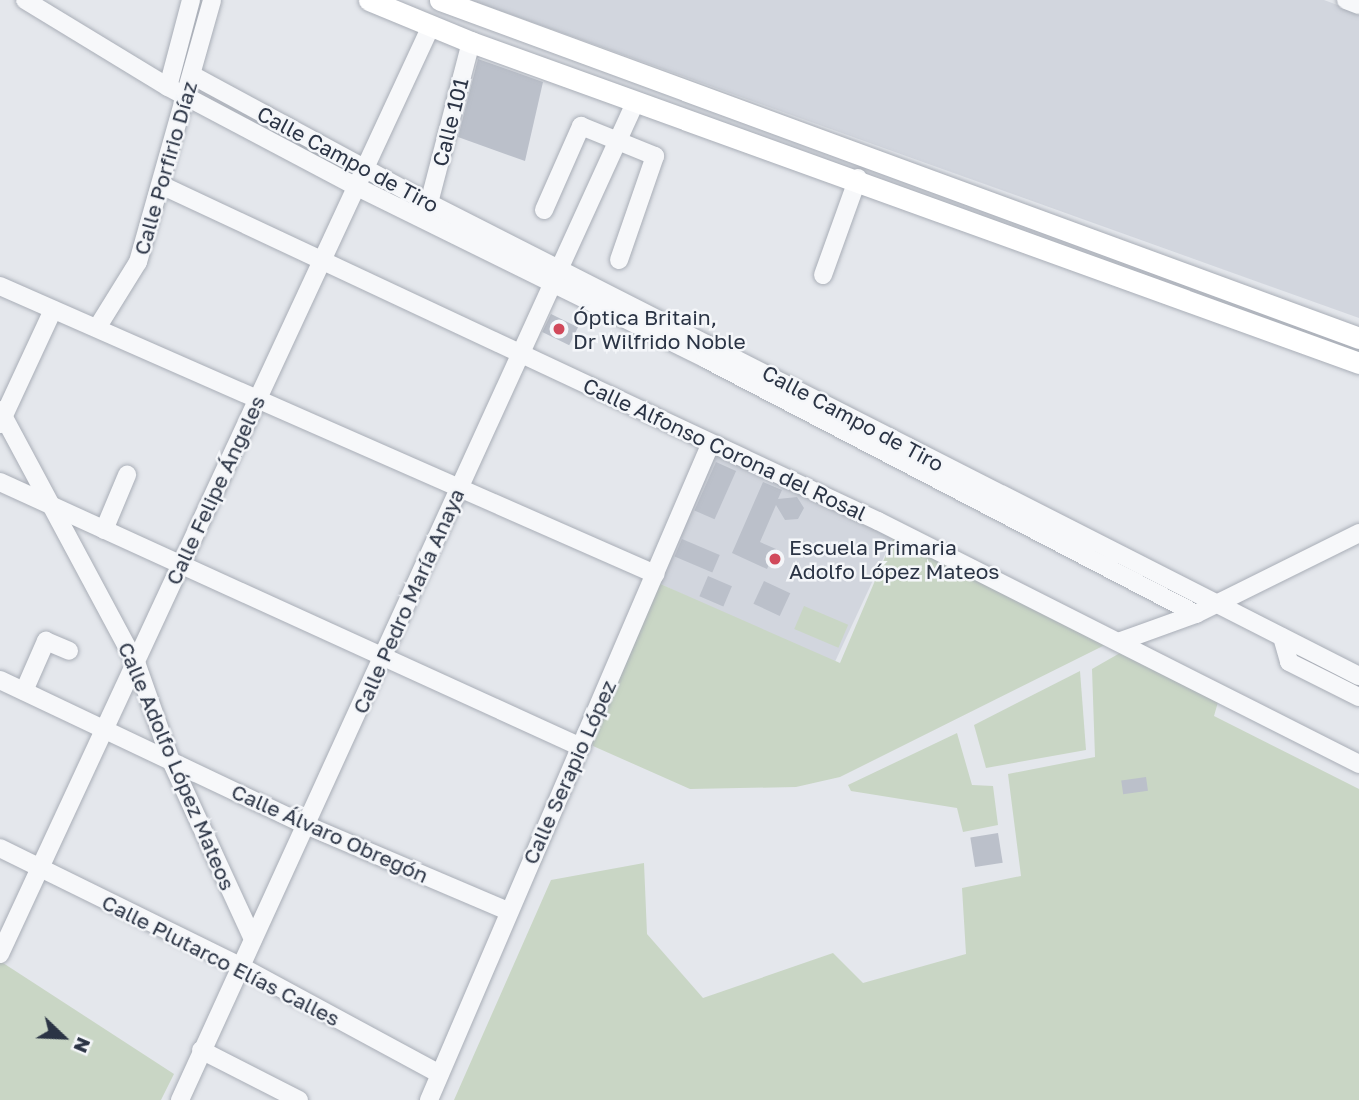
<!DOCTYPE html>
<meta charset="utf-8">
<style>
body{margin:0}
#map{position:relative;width:1359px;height:1100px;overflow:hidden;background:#e4e7ec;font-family:"Golos Text",sans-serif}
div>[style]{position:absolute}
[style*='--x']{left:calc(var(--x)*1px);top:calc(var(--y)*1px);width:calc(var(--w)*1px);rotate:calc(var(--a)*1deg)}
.built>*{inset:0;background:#d2d6de;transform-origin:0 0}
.green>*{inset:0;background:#c9d6c5;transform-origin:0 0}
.building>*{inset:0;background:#bbc0ca;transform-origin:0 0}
.roads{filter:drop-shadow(0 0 2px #a9aeb7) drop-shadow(0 0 2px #a9aeb7)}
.minor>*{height:18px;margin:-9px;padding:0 9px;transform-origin:9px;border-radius:9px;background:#f7f8fa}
.major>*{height:21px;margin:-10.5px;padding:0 10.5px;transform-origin:10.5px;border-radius:10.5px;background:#fff}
.dots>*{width:19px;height:19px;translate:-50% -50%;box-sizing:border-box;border:4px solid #f4f6f9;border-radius:50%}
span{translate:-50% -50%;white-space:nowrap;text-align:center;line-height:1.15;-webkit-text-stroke:5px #f4f6f9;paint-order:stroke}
.street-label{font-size:21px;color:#2b3445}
.poi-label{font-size:21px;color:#2b3445}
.left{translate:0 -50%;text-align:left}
.north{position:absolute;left:28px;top:1002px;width:70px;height:70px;-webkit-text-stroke:5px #f4f6f9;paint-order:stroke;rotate:113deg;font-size:19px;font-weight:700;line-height:28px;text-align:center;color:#2b3445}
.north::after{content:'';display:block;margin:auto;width:24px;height:32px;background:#2b3445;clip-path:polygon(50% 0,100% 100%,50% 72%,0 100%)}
</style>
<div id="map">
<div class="built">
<div style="clip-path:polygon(470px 0,1324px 0,1359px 13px,1359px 318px)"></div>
<div style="left:711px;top:452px;width:201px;height:141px;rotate:25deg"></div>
</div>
<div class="green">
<div style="clip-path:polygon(894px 536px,1111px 642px,840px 777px,796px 787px,690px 789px,593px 746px,590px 738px,656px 582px,840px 663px)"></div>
<div style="left:804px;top:606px;width:48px;height:25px;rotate:23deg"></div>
<div style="clip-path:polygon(1120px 653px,1218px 702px,1214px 716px,1359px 789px,1359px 1100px,454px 1100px,551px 880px,644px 863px,647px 934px,703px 998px,833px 953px,863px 983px,966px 954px,962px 888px,1021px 876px,1008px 774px,1095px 757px,1092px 669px)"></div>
<div style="clip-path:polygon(1080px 671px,1086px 750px,986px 768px,974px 725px)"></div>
<div style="clip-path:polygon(957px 733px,972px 785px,993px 786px,998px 825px,963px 832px,957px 808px,851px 791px,848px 785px)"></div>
<div style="clip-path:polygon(0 961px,174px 1074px,161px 1100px,0 1100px)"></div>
</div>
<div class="building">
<div style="clip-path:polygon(478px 59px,543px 82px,525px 161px,458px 137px)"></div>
<div style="left:551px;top:314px;width:30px;height:20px;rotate:26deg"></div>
<div style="left:716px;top:462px;width:22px;height:53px;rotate:24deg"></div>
<div style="clip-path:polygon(763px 482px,782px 490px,778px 499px,797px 497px,804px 508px,798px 519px,785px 520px,776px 505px,760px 542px,776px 549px,767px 569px,732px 553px)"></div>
<div style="left:682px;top:539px;width:41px;height:19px;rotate:23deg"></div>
<div style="left:708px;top:576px;width:26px;height:22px;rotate:23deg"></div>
<div style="left:764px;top:581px;width:29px;height:25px;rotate:25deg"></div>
<div style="left:1146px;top:777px;width:14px;height:25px;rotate:82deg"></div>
<div style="left:998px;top:833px;width:30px;height:28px;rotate:81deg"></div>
</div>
<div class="roads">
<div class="minor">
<div style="--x:25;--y:0;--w:167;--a:31.3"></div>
<div style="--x:168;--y:87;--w:212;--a:27.9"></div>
<div style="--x:355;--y:186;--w:391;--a:26.2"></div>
<div style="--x:706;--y:359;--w:552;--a:27.49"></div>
<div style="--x:1346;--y:0;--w:14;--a:21"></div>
<div style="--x:192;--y:75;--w:269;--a:28.4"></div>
<div style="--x:429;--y:203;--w:1043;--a:26.96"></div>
<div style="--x:168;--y:87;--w:90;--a:-75.2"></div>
<div style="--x:161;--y:185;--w:792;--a:25.11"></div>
<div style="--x:878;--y:521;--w:539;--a:26.8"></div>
<div style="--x:429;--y:203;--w:166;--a:-75.4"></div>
<div style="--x:544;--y:210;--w:92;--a:-66.2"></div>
<div style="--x:581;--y:126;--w:80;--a:22.1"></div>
<div style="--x:655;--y:156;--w:110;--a:109.1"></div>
<div style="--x:823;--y:275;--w:103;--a:-70.2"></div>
<div style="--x:0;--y:286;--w:716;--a:23.73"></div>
<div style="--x:97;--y:328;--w:78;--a:-58.2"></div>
<div style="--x:138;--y:262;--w:272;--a:-74.2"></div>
<div style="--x:0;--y:410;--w:289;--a:61.8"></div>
<div style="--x:137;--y:665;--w:102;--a:70.5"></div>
<div style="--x:171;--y:761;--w:196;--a:65.3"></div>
<div style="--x:0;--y:424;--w:126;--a:-65.1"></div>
<div style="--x:0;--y:482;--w:639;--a:24.52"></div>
<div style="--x:104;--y:530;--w:60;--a:-67.3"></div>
<div style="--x:1282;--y:637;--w:26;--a:74"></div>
<div style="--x:1289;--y:662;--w:78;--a:26.6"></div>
<div style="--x:1121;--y:641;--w:80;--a:-19.8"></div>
<div style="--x:1196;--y:614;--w:182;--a:-26.4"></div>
<div style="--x:0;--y:680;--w:339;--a:25.4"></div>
<div style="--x:306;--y:825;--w:220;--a:23.1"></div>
<div style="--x:24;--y:691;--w:55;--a:-66.3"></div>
<div style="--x:46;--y:641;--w:25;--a:23"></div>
<div style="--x:0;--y:848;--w:267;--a:26.2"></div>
<div style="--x:240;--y:966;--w:227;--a:28.4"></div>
<div style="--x:0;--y:954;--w:1021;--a:-65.09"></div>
<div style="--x:201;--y:1050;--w:110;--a:27"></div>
<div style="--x:180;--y:1100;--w:1098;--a:-65.47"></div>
<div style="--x:429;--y:1100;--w:713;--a:-66.78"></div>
</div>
<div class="major">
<div style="--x:369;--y:0;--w:110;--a:22.4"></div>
<div style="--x:471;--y:42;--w:944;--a:19.87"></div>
<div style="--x:440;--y:0;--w:979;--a:20.19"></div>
</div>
</div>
<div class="dots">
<div style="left:559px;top:329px;background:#d1495b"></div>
<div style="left:775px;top:559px;background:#d1495b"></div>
</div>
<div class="street-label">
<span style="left:450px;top:122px;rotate:-76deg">Calle 101</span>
<span style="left:348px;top:159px;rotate:28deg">Calle Campo de Tiro</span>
<span style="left:165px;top:168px;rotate:-74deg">Calle Porfirio Díaz</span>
<span style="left:853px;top:418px;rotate:28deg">Calle Campo de Tiro</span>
<span style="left:725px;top:449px;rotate:25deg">Calle Alfonso Corona del Rosal</span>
<span style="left:215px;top:490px;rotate:-65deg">Calle Felipe Ángeles</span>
<span style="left:408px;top:601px;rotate:-66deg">Calle Pedro María Anaya</span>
<span style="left:177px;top:766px;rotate:67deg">Calle Adolfo López Mateos</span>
<span style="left:569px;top:772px;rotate:-66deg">Calle Serapio López</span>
<span style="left:330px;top:833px;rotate:24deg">Calle Álvaro Obregón</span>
<span style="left:221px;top:960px;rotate:27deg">Calle Plutarco Elías Calles</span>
</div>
<div class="poi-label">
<span class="left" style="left:573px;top:329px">Óptica Britain,<br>Dr Wilfrido Noble</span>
<span class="left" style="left:789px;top:559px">Escuela Primaria<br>Adolfo López Mateos</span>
</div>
<div class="north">N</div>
</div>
